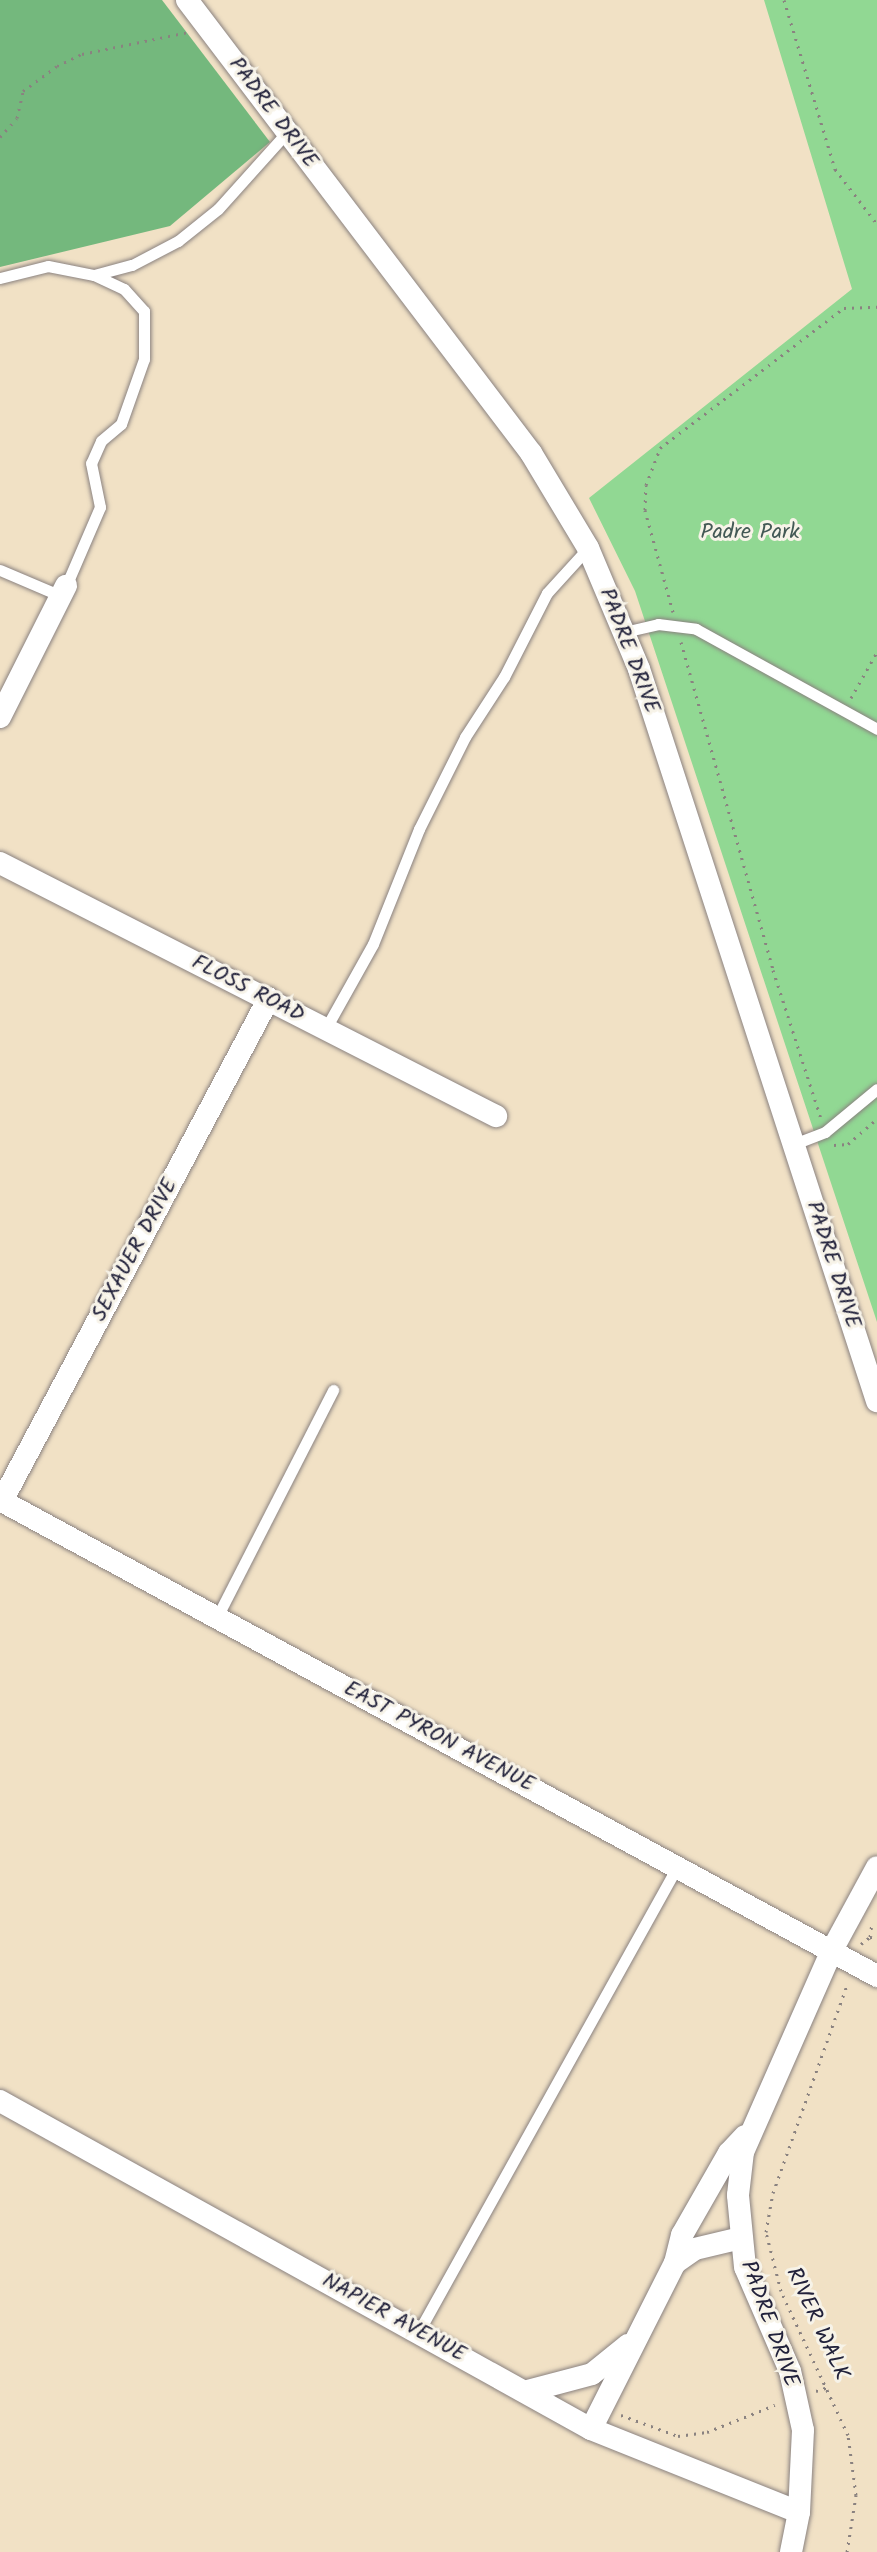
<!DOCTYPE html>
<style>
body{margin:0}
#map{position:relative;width:877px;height:2552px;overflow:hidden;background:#f1e1c5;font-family:Kalam,sans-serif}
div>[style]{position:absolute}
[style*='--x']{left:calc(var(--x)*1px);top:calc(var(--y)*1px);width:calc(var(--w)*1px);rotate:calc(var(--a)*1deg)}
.green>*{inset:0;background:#91d893}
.forest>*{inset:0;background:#74b87d}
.path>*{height:3px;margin-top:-1.5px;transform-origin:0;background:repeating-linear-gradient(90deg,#8a8280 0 2px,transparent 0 8px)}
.roads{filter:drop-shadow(0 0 2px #8a8280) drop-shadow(0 0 2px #8a8280)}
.lane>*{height:11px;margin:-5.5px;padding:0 5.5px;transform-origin:5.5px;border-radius:5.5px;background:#fff}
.street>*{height:22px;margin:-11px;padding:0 11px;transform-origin:11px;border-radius:11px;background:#fff}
span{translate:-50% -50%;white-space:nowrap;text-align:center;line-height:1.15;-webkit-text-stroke:6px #f7f3e8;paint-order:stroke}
.street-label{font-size:22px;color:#22223b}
.park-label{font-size:22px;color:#435955}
</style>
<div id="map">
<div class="green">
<div style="clip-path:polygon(764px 0,877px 0,877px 1322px,635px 591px,589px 498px,852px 289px)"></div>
</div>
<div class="forest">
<div style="clip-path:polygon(0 0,162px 0,270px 142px,170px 226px,0 267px)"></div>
</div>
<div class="path">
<div style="--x:784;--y:0;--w:177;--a:73.2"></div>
<div style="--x:835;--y:169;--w:69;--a:52.6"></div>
<div style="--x:0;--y:137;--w:25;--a:-48"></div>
<div style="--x:17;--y:118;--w:28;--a:-77"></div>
<div style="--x:23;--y:91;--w:42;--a:-36.3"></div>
<div style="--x:57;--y:66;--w:28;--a:-26"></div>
<div style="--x:82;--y:54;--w:108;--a:-11.7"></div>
<div style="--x:673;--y:612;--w:106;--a:-105.4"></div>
<div style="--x:645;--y:510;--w:25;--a:-88"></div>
<div style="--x:646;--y:485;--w:40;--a:-69"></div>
<div style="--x:660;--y:448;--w:231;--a:-37.3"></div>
<div style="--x:844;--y:308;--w:33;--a:-2"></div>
<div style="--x:681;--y:642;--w:341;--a:74.3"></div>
<div style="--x:773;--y:970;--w:157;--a:72.1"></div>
<div style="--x:851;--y:698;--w:53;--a:-60.5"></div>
<div style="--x:834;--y:1145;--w:14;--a:-4"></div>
<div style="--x:848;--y:1144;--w:38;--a:-41"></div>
<div style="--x:870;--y:1937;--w:14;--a:-82"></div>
<div style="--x:870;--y:1937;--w:8;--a:23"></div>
<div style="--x:861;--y:1944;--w:11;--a:-38"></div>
<div style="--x:816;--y:2391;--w:13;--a:-18"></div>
<div style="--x:621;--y:2415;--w:61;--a:20.2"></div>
<div style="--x:678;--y:2436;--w:29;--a:-8"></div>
<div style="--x:707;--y:2432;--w:73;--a:-21.7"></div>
<div style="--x:847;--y:2552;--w:58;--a:-81"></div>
<div style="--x:856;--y:2495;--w:61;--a:-97.6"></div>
<div style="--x:848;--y:2435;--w:159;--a:-115"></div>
<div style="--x:781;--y:2291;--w:61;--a:-104.3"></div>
<div style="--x:766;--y:2232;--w:40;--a:-80"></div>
<div style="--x:773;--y:2193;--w:221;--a:-70.4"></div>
</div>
<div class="roads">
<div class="lane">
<div style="--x:94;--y:275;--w:39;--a:-15"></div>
<div style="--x:132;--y:265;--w:52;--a:-27.6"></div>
<div style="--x:178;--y:241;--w:51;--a:-38.7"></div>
<div style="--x:218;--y:209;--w:103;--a:-48.1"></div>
<div style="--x:0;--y:278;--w:49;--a:-14"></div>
<div style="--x:48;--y:266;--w:47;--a:11.1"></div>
<div style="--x:94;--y:275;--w:33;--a:25"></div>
<div style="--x:124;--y:289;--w:30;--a:48"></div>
<div style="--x:144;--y:311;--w:48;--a:90"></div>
<div style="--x:144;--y:359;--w:69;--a:109.5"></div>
<div style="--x:121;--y:424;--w:26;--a:140"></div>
<div style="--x:101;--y:441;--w:24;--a:114"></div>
<div style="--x:91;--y:463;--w:45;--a:78.4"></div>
<div style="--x:100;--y:507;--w:86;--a:113.3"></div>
<div style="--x:0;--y:570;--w:66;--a:23.1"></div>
<div style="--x:624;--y:632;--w:35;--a:-13"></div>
<div style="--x:658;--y:624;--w:38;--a:7"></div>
<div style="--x:696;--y:629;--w:207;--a:28.9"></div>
<div style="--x:326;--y:1028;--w:96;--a:-60.8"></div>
<div style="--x:373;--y:944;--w:124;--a:-68.2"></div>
<div style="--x:419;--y:829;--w:103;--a:-63.4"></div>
<div style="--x:465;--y:737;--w:72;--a:-57"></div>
<div style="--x:504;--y:677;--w:94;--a:-62.9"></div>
<div style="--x:547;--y:593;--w:61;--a:-47.7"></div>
<div style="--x:794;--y:1144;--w:33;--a:-21"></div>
<div style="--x:825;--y:1132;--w:67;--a:-39.6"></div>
<div style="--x:217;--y:1617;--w:255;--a:-62.9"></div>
<div style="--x:419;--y:2331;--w:531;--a:-60.92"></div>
</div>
<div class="street">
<div style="--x:187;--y:0;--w:569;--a:52.79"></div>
<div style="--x:531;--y:453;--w:111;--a:59"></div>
<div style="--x:588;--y:548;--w:131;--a:67.1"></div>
<div style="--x:639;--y:669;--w:770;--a:71.99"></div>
<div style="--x:0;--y:717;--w:147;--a:-63.3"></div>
<div style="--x:0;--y:863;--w:557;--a:27.03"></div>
<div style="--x:0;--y:1500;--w:998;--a:28.49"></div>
<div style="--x:2;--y:1501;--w:569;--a:-62.04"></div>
<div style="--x:0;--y:2101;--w:676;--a:29.03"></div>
<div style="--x:591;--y:2429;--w:224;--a:21.8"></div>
<div style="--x:675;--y:2263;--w:24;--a:-35"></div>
<div style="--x:695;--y:2249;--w:47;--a:-13.4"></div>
<div style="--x:528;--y:2391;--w:66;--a:-14.9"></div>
<div style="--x:592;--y:2374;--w:46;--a:-38.9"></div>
<div style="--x:591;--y:2429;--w:186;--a:-63.2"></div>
<div style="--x:675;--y:2263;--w:29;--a:-76"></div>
<div style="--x:682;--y:2235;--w:95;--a:-60.2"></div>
<div style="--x:729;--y:2153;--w:23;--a:-47"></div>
<div style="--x:791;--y:2552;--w:41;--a:-78.7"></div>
<div style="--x:799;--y:2512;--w:82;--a:-87.2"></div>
<div style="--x:803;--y:2430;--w:60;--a:-102.4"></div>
<div style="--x:790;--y:2371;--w:113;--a:-113.4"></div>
<div style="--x:745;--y:2267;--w:72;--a:-95.6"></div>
<div style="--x:738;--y:2195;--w:43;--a:-83.4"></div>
<div style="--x:743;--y:2152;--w:221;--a:-66.2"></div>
<div style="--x:832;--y:1950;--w:94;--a:-61.5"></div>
</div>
</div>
<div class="street-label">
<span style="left:273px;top:113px;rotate:53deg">PADRE DRIVE</span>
<span style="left:629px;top:651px;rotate:69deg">PADRE DRIVE</span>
<span style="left:248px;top:989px;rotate:27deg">FLOSS ROAD</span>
<span style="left:135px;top:1250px;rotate:-62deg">SEXAUER DRIVE</span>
<span style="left:833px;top:1265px;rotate:72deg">PADRE DRIVE</span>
<span style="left:439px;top:1737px;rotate:28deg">EAST PYRON AVENUE</span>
<span style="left:394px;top:2318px;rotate:29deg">NAPIER AVENUE</span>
<span style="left:769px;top:2324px;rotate:70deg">PADRE DRIVE</span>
<span style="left:817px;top:2324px;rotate:65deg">RIVER WALK</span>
</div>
<div class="park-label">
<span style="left:750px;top:533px">Padre Park</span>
</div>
</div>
